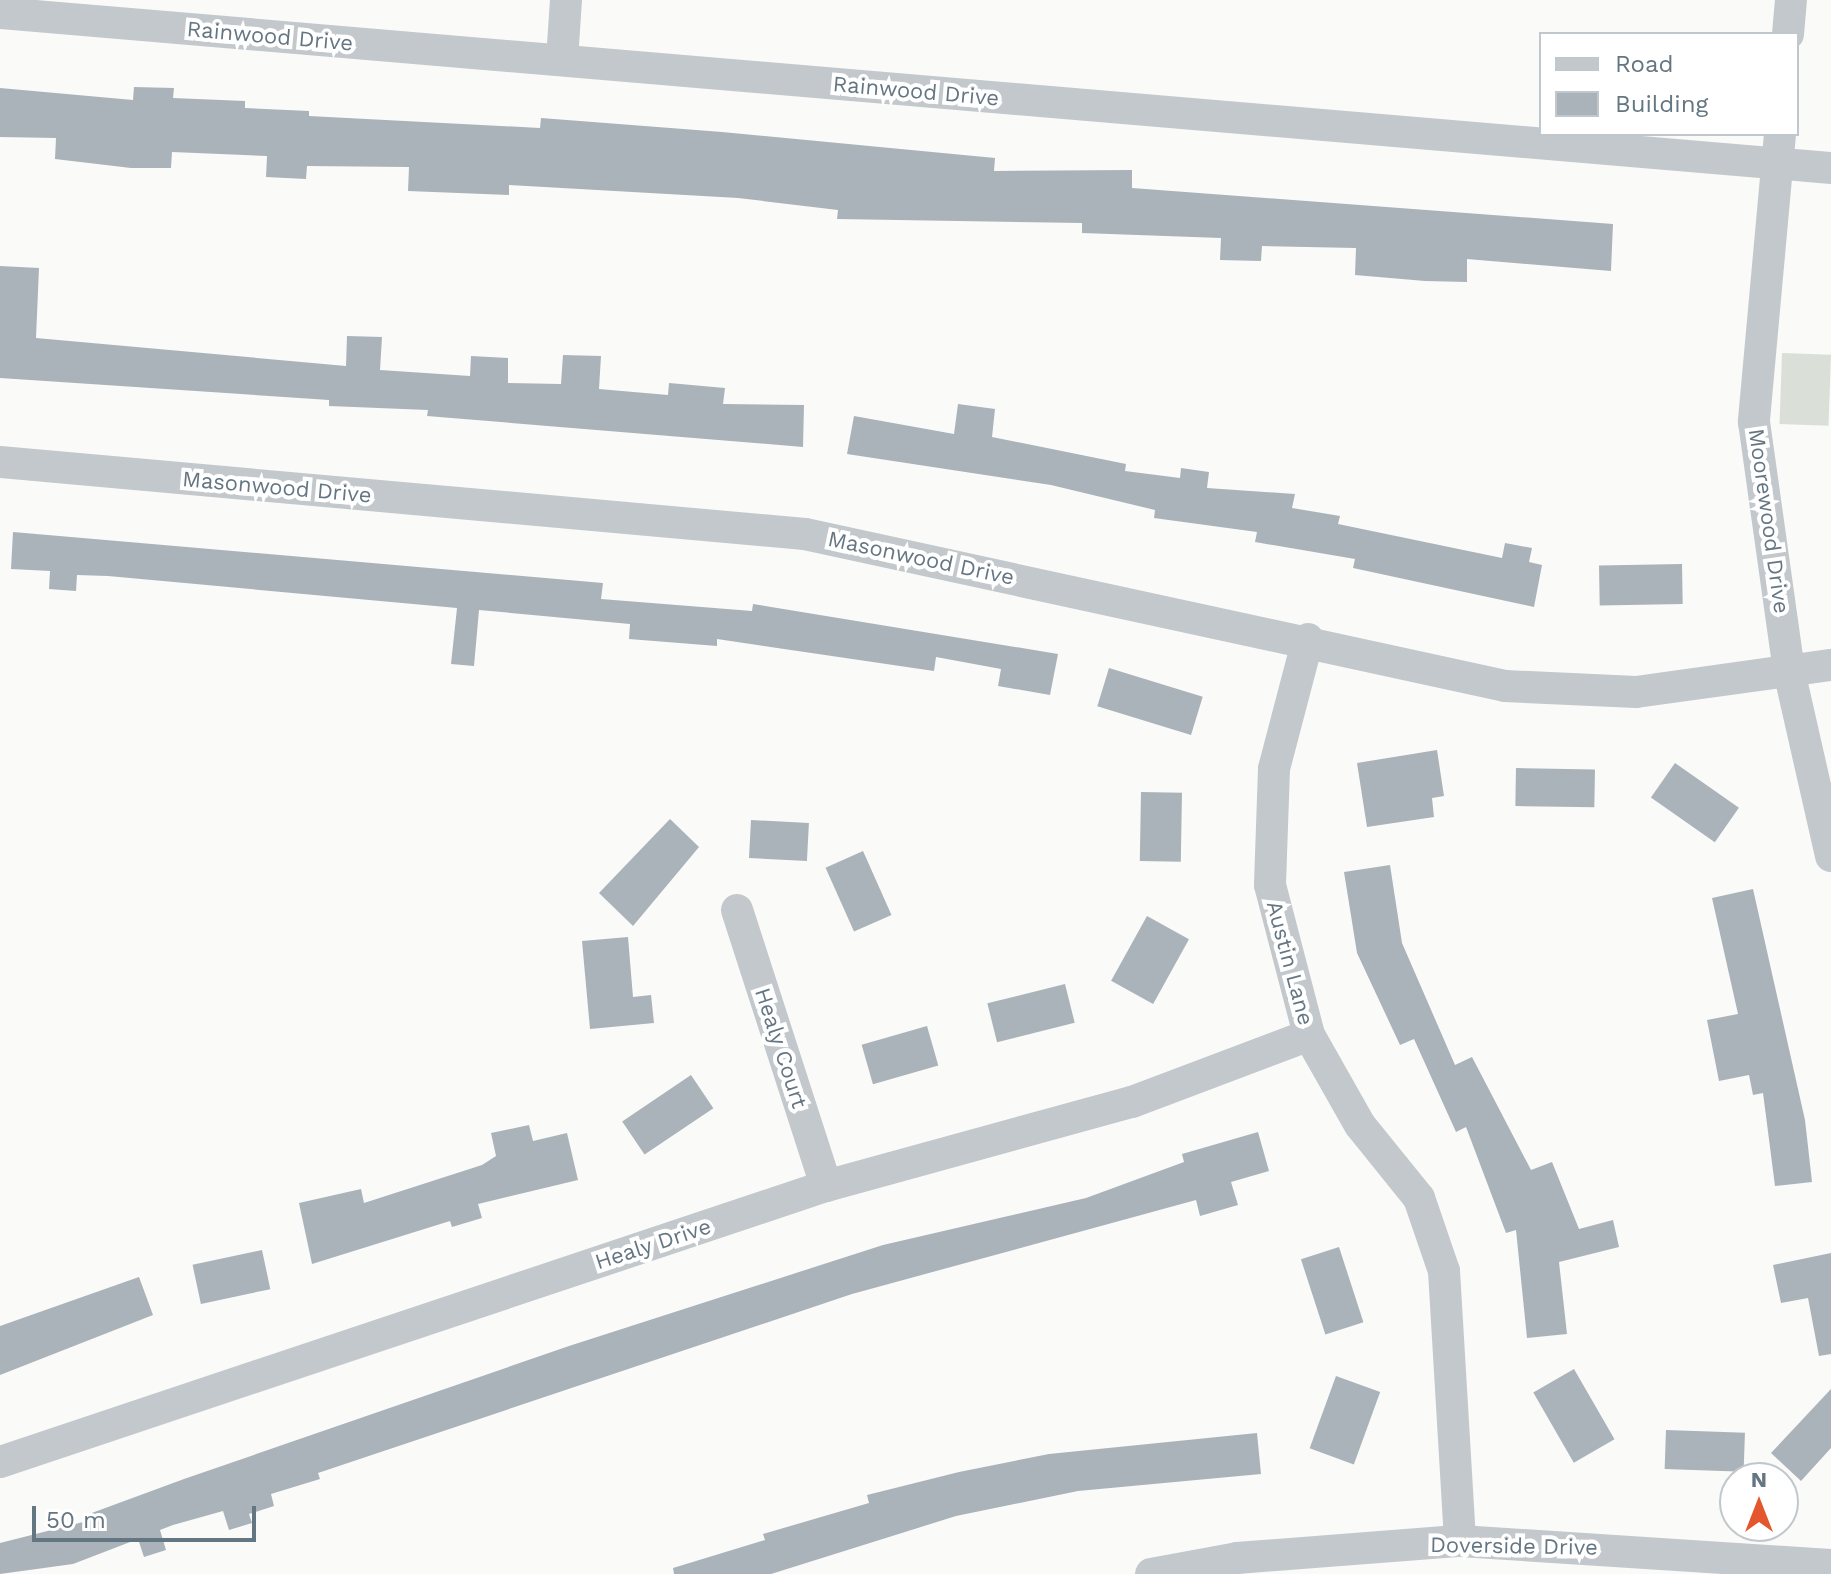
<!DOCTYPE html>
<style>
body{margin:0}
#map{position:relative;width:1831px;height:1574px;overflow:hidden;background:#fafaf8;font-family:"Work Sans",sans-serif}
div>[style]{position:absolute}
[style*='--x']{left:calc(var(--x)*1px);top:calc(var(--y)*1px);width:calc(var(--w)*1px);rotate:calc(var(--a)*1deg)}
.green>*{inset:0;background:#dadfd7;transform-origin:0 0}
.building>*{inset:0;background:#aab3b9;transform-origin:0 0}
.minor>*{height:32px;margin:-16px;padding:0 16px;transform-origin:16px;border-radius:16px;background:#c3c8cc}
span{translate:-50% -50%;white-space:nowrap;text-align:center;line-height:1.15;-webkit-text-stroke:8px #fff;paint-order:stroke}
.street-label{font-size:22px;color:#657683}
.legend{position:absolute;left:1539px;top:32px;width:260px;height:104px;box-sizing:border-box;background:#fff;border:2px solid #c1c8cd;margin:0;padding:10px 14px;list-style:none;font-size:24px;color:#657683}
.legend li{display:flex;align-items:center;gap:16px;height:40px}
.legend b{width:40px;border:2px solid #c1c8cd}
.north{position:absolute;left:1719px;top:1462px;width:80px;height:80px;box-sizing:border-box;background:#fff;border:2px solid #c1c8cd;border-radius:50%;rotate:0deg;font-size:22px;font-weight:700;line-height:32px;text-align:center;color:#657683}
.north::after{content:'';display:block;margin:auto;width:28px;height:36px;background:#e4572e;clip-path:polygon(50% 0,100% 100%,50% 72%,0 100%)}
.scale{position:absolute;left:32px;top:1506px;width:224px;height:36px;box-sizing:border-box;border:4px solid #657683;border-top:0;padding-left:10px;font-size:24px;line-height:28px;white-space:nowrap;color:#657683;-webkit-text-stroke:6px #fff;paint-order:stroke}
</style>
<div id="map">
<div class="green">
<div style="left:1782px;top:353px;width:49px;height:71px;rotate:2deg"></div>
</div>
<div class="building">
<div style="clip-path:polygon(134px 87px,174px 88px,173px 98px,245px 101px,245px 108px,309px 111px,309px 116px,540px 128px,541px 118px,722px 132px,995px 158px,994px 171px,1132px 170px,1132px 188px,1613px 224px,1611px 271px,1467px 259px,1467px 282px,1425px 281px,1355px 275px,1356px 248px,1262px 246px,1261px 261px,1220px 260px,1221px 238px,1082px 233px,1082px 223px,837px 219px,838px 210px,738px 198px,509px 185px,509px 195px,408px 191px,409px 167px,307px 166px,306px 179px,266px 177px,267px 156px,172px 152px,171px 168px,131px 168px,55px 159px,56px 138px,0 137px,0 88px,133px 100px)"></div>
<div style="clip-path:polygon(0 266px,39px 268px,36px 338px,346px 366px,347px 336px,382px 337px,380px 370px,470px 376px,471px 356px,508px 358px,508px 383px,561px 384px,563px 355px,601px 356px,599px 389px,668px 395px,669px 383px,725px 388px,723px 404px,804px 405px,803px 447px,427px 416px,428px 410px,329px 406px,329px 400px,0 378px)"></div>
<div style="clip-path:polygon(958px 404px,995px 409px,992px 437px,1126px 464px,1125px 471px,1180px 478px,1181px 468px,1209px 472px,1207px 488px,1295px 494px,1292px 508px,1340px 516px,1338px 524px,1502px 558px,1505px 543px,1532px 548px,1529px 562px,1542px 565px,1534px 607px,1353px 568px,1355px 559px,1255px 542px,1257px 532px,1154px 518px,1155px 510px,1051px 485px,847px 454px,854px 416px,954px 434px)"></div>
<div style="clip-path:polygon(13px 532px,603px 583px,601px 599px,752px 611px,753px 604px,1058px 654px,1050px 695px,998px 686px,1001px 669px,936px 657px,934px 671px,717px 639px,717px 646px,629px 639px,630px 624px,479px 610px,474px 666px,451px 664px,457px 608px,108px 576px,77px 575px,76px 591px,49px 589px,50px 571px,11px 569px)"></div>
<div style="left:1682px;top:564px;width:40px;height:83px;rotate:89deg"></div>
<div style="left:1109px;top:668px;width:98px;height:40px;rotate:17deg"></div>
<div style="clip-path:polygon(1437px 750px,1444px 796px,1432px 798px,1434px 817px,1367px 827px,1357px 763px)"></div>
<div style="left:1675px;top:763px;width:78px;height:42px;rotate:35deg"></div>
<div style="left:1516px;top:768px;width:79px;height:38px;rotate:1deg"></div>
<div style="left:1141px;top:792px;width:41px;height:69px;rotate:1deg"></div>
<div style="clip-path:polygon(670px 819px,699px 847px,633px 926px,599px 893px)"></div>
<div style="left:751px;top:820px;width:58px;height:38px;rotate:3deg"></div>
<div style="left:863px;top:851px;width:70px;height:41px;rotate:66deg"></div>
<div style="clip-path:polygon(1390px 865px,1402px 943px,1455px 1065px,1472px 1057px,1531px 1170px,1552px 1162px,1579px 1229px,1613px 1220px,1619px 1247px,1559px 1262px,1567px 1334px,1527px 1338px,1516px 1230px,1506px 1233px,1466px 1127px,1456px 1132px,1414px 1039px,1400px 1045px,1357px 953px,1344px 872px)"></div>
<div style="clip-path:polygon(1753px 889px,1805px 1120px,1812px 1182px,1775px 1186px,1763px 1093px,1753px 1095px,1749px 1075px,1719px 1081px,1707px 1020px,1738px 1014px,1712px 898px)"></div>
<div style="left:1147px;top:916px;width:48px;height:74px;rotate:29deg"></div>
<div style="clip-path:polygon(628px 937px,633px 997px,651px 995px,654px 1023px,590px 1029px,582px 941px)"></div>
<div style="left:1065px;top:984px;width:40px;height:80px;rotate:76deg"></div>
<div style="left:927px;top:1026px;width:41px;height:68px;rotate:74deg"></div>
<div style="left:691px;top:1075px;width:40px;height:83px;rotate:56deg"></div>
<div style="clip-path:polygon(529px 1125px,533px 1141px,567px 1133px,578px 1180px,478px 1204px,482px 1218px,452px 1227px,450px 1221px,312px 1264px,299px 1203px,361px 1189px,364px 1203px,482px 1165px,496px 1156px,491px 1133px)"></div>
<div style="clip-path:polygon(1258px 1132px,1269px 1171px,1231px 1182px,1238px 1205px,1200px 1216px,1196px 1200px,852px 1294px,318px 1473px,320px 1479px,271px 1494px,274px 1506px,249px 1514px,252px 1523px,229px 1530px,223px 1511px,173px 1525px,160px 1530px,166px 1550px,144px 1557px,138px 1539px,73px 1564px,0 1574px,0 1543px,91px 1520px,89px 1514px,184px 1479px,569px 1346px,883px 1245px,1086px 1198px,1184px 1162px,1182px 1154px)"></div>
<div style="left:1339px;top:1247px;width:79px;height:40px;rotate:72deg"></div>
<div style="left:262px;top:1250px;width:40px;height:71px;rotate:78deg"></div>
<div style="clip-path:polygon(1831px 1253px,1831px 1354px,1819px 1356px,1808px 1298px,1781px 1303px,1773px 1265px)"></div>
<div style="clip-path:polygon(139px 1277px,153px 1315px,0 1375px,0 1326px)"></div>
<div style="left:1574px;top:1369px;width:81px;height:47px;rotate:60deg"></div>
<div style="left:1336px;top:1376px;width:47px;height:77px;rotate:20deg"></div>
<div style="clip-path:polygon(1831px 1389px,1831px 1448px,1801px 1481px,1771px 1453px)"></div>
<div style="left:1666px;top:1430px;width:79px;height:39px;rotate:2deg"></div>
<div style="clip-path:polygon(1257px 1433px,1261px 1474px,1078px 1491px,956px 1516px,771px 1574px,674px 1574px,673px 1568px,765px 1540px,763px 1534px,869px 1503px,867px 1495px,959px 1472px,1049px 1454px)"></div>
</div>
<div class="minor">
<div style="--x:0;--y:13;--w:1838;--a:4.84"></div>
<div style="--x:1788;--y:34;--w:34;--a:-85"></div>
<div style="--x:562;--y:60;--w:60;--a:-86.2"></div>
<div style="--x:1780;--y:134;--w:289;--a:95.2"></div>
<div style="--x:1754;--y:422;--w:251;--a:82"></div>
<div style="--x:1789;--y:671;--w:190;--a:77.2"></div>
<div style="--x:0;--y:462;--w:808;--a:5.11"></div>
<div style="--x:805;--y:534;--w:716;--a:12.25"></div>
<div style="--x:1505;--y:686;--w:131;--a:2.6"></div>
<div style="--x:1636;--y:692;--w:197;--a:-7.9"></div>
<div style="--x:1308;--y:639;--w:134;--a:104.7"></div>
<div style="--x:1274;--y:769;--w:116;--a:92"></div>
<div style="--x:1270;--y:885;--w:155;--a:75.4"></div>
<div style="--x:1309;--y:1035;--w:103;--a:60.5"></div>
<div style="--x:1360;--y:1125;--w:94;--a:51.1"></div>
<div style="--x:1419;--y:1198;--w:77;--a:71.1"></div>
<div style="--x:1444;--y:1271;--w:270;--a:86.6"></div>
<div style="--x:737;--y:910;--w:290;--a:72.1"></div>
<div style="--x:0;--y:1462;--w:871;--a:-18.48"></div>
<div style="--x:826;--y:1186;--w:317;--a:-15.4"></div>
<div style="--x:1132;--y:1102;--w:189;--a:-20.7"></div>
<div style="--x:1151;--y:1574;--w:87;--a:-10.5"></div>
<div style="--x:1237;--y:1558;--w:224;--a:-4.4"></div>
<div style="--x:1460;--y:1541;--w:372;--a:3.7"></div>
</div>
<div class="street-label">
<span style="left:270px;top:36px;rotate:5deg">Rainwood Drive</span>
<span style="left:916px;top:91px;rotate:5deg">Rainwood Drive</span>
<span style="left:277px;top:487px;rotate:5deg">Masonwood Drive</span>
<span style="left:1769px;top:521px;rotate:82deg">Moorewood Drive</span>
<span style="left:921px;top:558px;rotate:12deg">Masonwood Drive</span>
<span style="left:1290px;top:963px;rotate:75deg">Austin Lane</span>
<span style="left:781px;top:1048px;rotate:72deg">Healy Court</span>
<span style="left:653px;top:1244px;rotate:-18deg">Healy Drive</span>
<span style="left:1514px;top:1546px;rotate:1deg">Doverside Drive</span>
</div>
<ul class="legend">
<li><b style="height:10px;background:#c3c8cc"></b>Road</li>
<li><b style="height:22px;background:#aab3b9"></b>Building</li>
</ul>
<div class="north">N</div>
<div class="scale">50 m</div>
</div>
